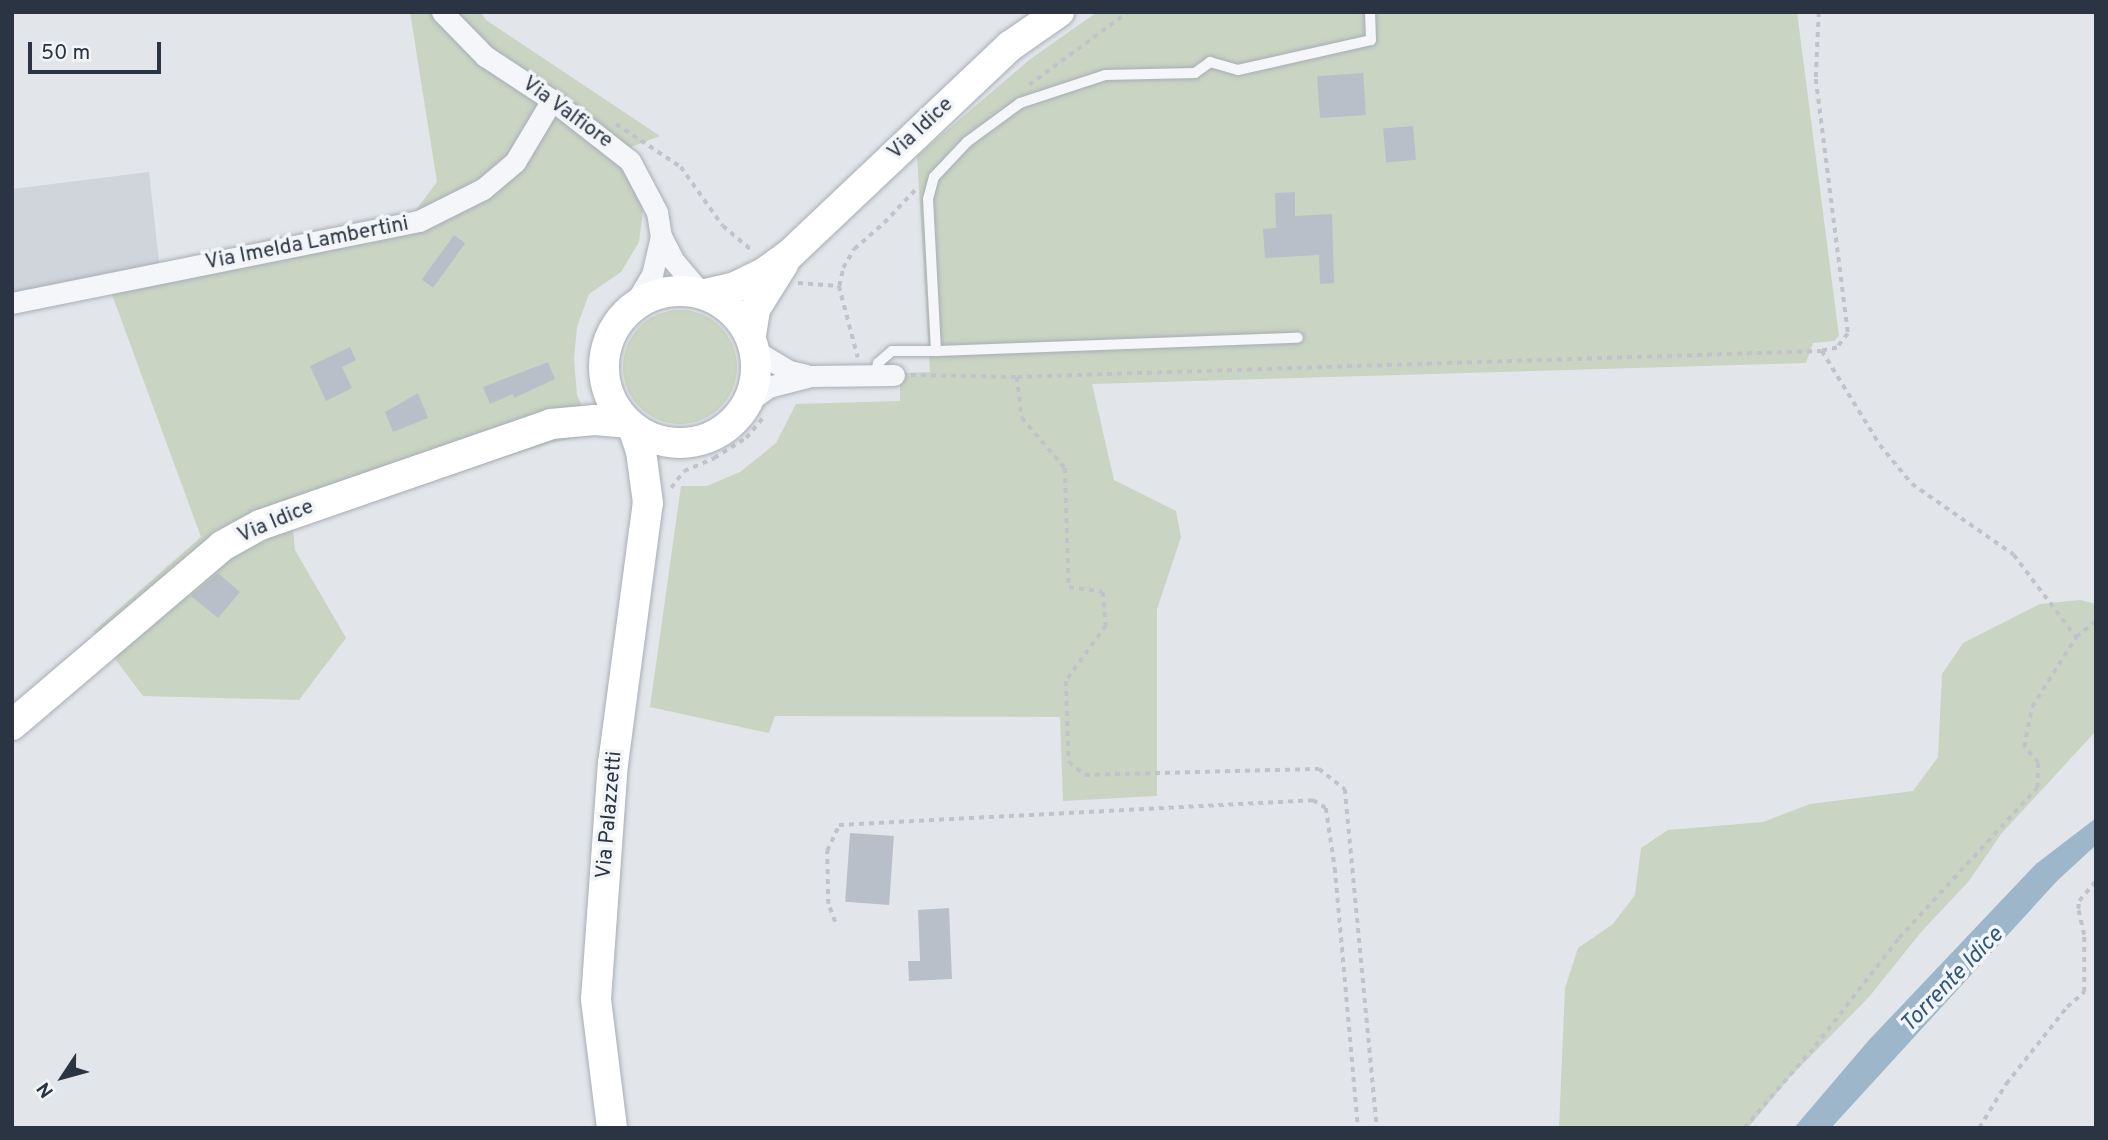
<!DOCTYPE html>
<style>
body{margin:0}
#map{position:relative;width:2108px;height:1140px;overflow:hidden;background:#e2e6ea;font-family:Overpass,sans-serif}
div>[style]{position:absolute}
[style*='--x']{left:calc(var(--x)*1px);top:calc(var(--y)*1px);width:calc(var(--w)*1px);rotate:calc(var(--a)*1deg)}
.built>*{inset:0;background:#d0d5dc}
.green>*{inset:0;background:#c9d4c3}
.round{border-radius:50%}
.water>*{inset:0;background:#9db6ca}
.building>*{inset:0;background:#b9bfc8;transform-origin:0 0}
.path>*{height:3.5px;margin-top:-1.75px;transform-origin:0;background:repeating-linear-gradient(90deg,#c0c4ca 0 5px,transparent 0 10px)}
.roads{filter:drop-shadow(0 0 2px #a7adb5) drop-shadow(0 0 2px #a7adb5)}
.service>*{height:10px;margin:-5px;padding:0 5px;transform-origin:5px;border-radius:5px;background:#f5f6f9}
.minor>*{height:21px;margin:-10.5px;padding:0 10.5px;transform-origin:10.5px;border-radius:10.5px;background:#f5f6f9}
.secondary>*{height:30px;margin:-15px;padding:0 15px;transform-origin:15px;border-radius:15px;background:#fff}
.secondary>.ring{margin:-15px;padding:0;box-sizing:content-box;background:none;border:30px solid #fff;border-radius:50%}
span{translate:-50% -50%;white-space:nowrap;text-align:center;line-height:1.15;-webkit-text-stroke:7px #f2f5f8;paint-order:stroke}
.street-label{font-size:21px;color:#2a3443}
.water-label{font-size:23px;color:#345677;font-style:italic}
.frame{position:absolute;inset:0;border:14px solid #2a3443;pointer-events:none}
.north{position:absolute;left:28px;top:1042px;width:70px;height:70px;-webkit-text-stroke:5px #f2f5f8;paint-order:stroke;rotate:234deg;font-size:19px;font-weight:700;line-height:28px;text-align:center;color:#2a3443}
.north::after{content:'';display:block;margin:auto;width:24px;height:32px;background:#2a3443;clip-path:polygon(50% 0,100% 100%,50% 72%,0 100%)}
.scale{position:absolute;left:28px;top:42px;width:133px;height:32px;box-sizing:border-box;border:4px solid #2a3443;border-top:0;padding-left:9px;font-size:21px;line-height:24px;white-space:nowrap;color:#2a3443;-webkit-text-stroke:5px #f2f5f8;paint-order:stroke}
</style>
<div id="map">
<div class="built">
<div style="clip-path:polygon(149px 172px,160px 271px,12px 299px,12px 189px)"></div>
</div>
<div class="green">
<div style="clip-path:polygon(410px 12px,481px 12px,486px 20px,660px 136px,626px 149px,643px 210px,639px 242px,621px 272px,589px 294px,577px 327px,574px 359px,577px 395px,595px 434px,550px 443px,494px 461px,293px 529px,295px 550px,346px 638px,299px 700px,143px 696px,94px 631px,201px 537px,107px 281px,409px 219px,437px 182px)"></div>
<div style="clip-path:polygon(1097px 12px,1797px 12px,1839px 336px,1834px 341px,1813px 343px,1806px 363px,1092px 384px,1114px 480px,1176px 511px,1181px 537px,1157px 609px,1157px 796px,1063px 801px,1060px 717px,775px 716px,769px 733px,650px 707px,681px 486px,707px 486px,740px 472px,776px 443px,796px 404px,900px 401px,900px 373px,930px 372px,917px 156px,1029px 60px)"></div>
<div class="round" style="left:623px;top:310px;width:114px;height:114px"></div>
<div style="clip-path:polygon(2080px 600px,2096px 604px,2096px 731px,2001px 834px,1969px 881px,1922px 931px,1869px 997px,1791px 1076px,1748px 1128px,1559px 1128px,1565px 988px,1578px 948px,1613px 924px,1635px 895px,1641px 848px,1668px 830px,1763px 822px,1810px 804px,1913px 791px,1938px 757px,1942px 674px,1963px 643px,2040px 604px)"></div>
</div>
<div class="water">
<div style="clip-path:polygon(2096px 818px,2096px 845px,2057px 881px,1831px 1128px,1794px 1128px,1869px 1040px,2036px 864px)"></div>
</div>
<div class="building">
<div style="left:1363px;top:73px;width:42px;height:46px;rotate:86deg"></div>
<div style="left:1413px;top:126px;width:34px;height:30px;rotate:85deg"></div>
<div style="clip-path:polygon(1295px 192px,1295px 216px,1332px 214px,1334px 283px,1320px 284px,1319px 255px,1265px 258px,1263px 229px,1276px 228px,1275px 193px)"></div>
<div style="left:454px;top:235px;width:14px;height:55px;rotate:36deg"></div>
<div style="clip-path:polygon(350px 347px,356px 360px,342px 367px,352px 388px,326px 401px,310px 366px)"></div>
<div style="clip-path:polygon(548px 362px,555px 379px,514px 398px,513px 394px,490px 404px,483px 387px)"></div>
<div style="clip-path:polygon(418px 393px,428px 418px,393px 432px,385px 412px)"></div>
<div style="clip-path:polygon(218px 573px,240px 592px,218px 618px,191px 596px)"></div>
<div style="left:850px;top:833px;width:44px;height:69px;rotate:4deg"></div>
<div style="clip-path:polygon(949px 908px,952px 979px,909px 981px,908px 961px,920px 961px,918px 910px)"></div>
</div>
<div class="path">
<div style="--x:1819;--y:12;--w:67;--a:92.6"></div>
<div style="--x:1816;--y:79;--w:257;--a:82.8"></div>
<div style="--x:1848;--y:334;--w:18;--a:128"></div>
<div style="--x:1837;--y:348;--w:15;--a:169"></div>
<div style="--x:1822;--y:351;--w:110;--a:58.3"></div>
<div style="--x:1880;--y:445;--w:50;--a:50.6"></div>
<div style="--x:1912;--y:484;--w:124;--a:34.8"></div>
<div style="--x:2014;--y:555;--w:103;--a:52.9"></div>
<div style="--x:1029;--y:85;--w:123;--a:-36.4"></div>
<div style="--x:616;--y:124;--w:78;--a:33.5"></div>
<div style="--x:681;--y:167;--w:72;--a:54.6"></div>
<div style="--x:723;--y:226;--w:40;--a:40"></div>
<div style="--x:798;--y:283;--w:41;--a:4.2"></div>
<div style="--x:839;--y:286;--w:74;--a:75.2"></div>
<div style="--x:839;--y:286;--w:18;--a:-77"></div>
<div style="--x:843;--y:268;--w:22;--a:-60"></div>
<div style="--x:854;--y:249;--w:40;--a:-41"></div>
<div style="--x:884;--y:223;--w:47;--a:-46.7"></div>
<div style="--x:911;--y:375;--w:106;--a:1.1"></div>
<div style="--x:1017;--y:377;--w:805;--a:-1.85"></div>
<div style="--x:1017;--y:377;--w:41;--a:83"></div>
<div style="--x:1022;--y:418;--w:66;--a:49.3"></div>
<div style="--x:1065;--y:468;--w:119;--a:88.1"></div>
<div style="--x:1069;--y:587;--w:34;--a:8"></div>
<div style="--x:1103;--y:592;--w:34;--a:85"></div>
<div style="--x:1106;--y:626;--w:68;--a:126"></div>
<div style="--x:1066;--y:681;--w:81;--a:87.9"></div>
<div style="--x:1069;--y:762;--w:21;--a:39"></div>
<div style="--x:1085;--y:775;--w:234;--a:-1.5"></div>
<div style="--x:1319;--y:769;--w:33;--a:38"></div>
<div style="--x:1345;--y:789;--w:341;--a:84.6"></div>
<div style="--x:671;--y:488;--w:21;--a:-53"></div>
<div style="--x:684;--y:471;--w:33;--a:-23"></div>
<div style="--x:714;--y:458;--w:38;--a:-32"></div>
<div style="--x:746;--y:438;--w:30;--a:-50"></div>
<div style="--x:835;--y:922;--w:19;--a:-111"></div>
<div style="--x:828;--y:904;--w:53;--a:-91.1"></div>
<div style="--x:827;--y:851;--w:29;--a:-65"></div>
<div style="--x:839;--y:825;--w:475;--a:-3"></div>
<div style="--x:1313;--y:800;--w:15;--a:32"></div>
<div style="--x:1326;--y:808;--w:61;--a:81.5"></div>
<div style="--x:1335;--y:868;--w:261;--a:84.9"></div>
<div style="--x:1744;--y:1128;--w:108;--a:-49.1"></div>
<div style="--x:1815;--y:1046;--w:137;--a:-52.1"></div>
<div style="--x:1899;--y:938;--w:204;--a:-47.4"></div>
<div style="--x:2037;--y:788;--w:25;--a:-88"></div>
<div style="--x:2038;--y:763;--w:21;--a:-131"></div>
<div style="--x:2024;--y:747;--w:41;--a:-78.7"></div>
<div style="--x:2032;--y:707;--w:83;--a:-57.8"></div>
<div style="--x:2076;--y:637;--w:26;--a:-39"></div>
<div style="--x:1979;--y:1128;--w:52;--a:-58.5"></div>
<div style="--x:2006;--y:1084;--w:98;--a:-51.6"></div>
<div style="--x:2067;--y:1007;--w:23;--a:-41"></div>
<div style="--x:2084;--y:992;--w:57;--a:-90"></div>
<div style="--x:2084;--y:935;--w:27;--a:-103"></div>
<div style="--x:2078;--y:909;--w:8;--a:-83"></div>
<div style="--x:2079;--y:901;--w:26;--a:-50"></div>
</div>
<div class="roads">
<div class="service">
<div style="--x:936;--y:351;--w:362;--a:-2.1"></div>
<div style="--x:876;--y:374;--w:11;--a:-80"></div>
<div style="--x:878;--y:363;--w:18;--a:-41"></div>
<div style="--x:892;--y:351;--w:44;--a:0"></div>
<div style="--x:936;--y:351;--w:152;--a:-93"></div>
<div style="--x:928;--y:199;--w:23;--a:-75"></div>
<div style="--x:934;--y:177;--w:48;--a:-46.7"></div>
<div style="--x:967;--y:142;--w:66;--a:-36.3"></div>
<div style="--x:1020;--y:103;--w:89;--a:-18.2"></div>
<div style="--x:1105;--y:75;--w:90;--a:-1.3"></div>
<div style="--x:1195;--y:73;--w:19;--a:-36"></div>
<div style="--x:1210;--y:62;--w:29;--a:16"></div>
<div style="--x:1238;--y:70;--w:136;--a:-12.7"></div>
<div style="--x:1371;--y:40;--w:28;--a:-92"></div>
</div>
<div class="minor">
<div style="--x:442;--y:12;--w:62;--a:45.7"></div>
<div style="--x:485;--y:56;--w:80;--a:33.3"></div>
<div style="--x:552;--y:100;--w:99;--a:38"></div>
<div style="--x:630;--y:161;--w:58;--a:62.1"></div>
<div style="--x:657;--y:212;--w:24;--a:81"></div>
<div style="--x:661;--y:236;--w:27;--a:63"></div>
<div style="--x:673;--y:260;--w:42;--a:49.8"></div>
<div style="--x:12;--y:303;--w:415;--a:-11.4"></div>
<div style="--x:419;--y:221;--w:72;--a:-26.6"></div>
<div style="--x:483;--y:189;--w:42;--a:-40.2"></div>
<div style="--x:515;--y:162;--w:72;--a:-59.2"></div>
<div style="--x:635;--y:303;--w:33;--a:-59"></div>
<div style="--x:652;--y:275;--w:40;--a:-77"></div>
<div style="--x:754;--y:350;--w:41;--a:31"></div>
<div style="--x:789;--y:371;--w:17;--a:13"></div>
<div style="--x:749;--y:401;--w:24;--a:-36"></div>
<div style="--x:768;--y:387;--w:44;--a:-14.3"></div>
<div style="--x:811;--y:376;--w:83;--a:-0.7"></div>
</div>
<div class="secondary">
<div class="ring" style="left:604px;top:291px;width:122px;height:122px"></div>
<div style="--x:705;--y:294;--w:31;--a:-13"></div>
<div style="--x:735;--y:287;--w:32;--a:-26"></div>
<div style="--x:764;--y:273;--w:32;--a:-36"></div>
<div style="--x:790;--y:254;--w:303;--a:-43.4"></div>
<div style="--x:1010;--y:46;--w:60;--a:-34.8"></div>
<div style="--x:751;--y:335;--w:26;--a:-81"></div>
<div style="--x:755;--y:309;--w:54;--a:-57.8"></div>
<div style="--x:12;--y:725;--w:276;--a:-40.4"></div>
<div style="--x:222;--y:546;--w:43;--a:-28.9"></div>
<div style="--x:260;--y:525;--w:308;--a:-19.1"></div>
<div style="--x:551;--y:424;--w:44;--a:-5.2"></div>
<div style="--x:595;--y:420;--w:32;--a:5"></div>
<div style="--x:612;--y:1128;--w:130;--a:-97.1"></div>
<div style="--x:596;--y:999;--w:236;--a:-85.9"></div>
<div style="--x:613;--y:764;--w:263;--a:-82.4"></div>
<div style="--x:648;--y:503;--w:52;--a:-97.7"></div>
<div style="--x:641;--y:451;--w:24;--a:-109"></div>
</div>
</div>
<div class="street-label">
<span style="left:567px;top:113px;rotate:36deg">Via Valfiore</span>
<span style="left:921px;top:129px;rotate:-43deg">Via Idice</span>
<span style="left:307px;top:244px;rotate:-11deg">Via Imelda Lambertini</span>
<span style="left:276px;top:522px;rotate:-23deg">Via Idice</span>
<span style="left:610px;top:815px;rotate:-85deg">Via Palazzetti</span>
</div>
<div class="water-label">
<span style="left:1953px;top:981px;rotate:-46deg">Torrente Idice</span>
</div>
<div class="frame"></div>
<div class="north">N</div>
<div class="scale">50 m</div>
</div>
